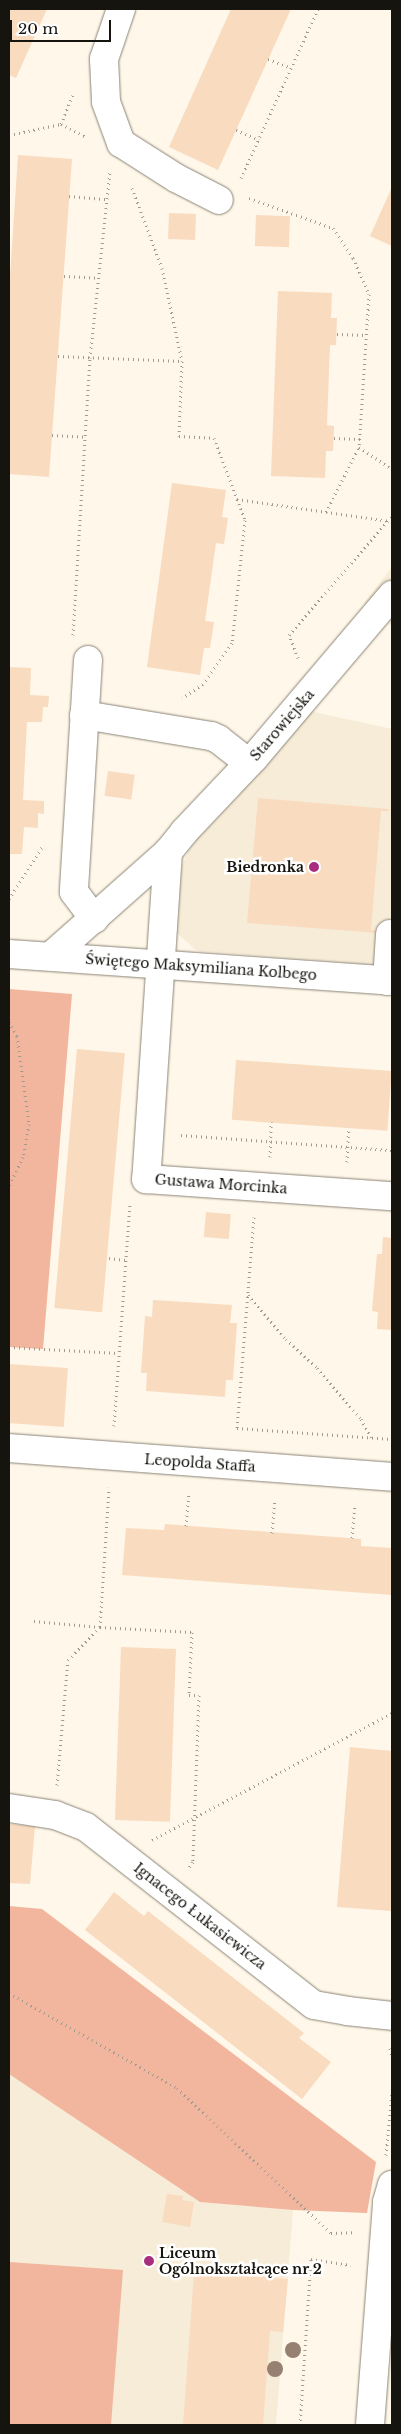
<!DOCTYPE html>
<meta charset="utf-8">
<style>
body{margin:0}
#map{position:relative;width:401px;height:2434px;overflow:hidden;background:#fff7e9;font-family:"Libre Baskerville",serif}
div>[style]{position:absolute}
[style*='--x']{left:calc(var(--x)*1px);top:calc(var(--y)*1px);width:calc(var(--w)*1px);rotate:calc(var(--a)*1deg)}
.built>*{inset:0;background:#f7ecd7}
.green>*{inset:0;background:#f1b69d}
.building>*{inset:0;background:#f9dbc0;transform-origin:0 0}
.path>*{height:3px;margin-top:-1.5px;transform-origin:0;background:repeating-linear-gradient(90deg,#a09a90 0 1px,transparent 0 5px)}
.roads{filter:drop-shadow(0 0 1px #8a8477) drop-shadow(0 0 1px #8a8477)}
.minor>*{height:28px;margin:-14px;padding:0 14px;transform-origin:14px;border-radius:14px;background:#fff}
.trees>*{width:16px;height:16px;margin:-8px;border-radius:50%;background:#968071}
.dots>*{width:14px;height:14px;translate:-50% -50%;box-sizing:border-box;border:2px solid #fff;border-radius:50%}
span{translate:-50% -50%;white-space:nowrap;text-align:center;line-height:1.15;-webkit-text-stroke:5px #fff;paint-order:stroke}
.street-label{font-size:14px;color:#16140f}
.poi-label{font-size:14px;color:#16140f;font-weight:700}
.right{translate:-100% -50%;text-align:right}
.left{translate:0 -50%;text-align:left}
.frame{position:absolute;inset:0;border:10px solid #16140f;pointer-events:none}
.scale{position:absolute;left:10px;top:20px;width:101px;height:22px;box-sizing:border-box;border:2px solid #16140f;border-top:0;padding-left:6px;font-size:15px;line-height:18px;white-space:nowrap;color:#16140f;-webkit-text-stroke:4px #fff;paint-order:stroke}
</style>
<div id="map">
<div class="built">
<div style="clip-path:polygon(392px 567px,392px 626px,364px 603px)"></div>
<div style="clip-path:polygon(305px 710px,392px 729px,392px 966px,197px 951px,177px 933px,174px 911px,180px 870px,193px 841px)"></div>
<div style="clip-path:polygon(9px 2074px,200px 2202px,293px 2210px,276px 2425px,9px 2425px)"></div>
</div>
<div class="green">
<div style="clip-path:polygon(9px 989px,72px 994px,43px 1349px,9px 1347px)"></div>
<div style="clip-path:polygon(9px 1906px,42px 1909px,376px 2162px,367px 2213px,293px 2210px,200px 2202px,9px 2074px)"></div>
<div style="clip-path:polygon(9px 2262px,123px 2270px,111px 2425px,9px 2425px)"></div>
</div>
<div class="building">
<div style="clip-path:polygon(9px 9px,47px 9px,16px 78px,9px 75px)"></div>
<div style="clip-path:polygon(231px 9px,291px 9px,218px 170px,169px 147px)"></div>
<div style="clip-path:polygon(18px 155px,72px 159px,49px 477px,9px 474px,9px 291px)"></div>
<div style="clip-path:polygon(392px 187px,392px 246px,370px 236px)"></div>
<div style="left:169px;top:213px;width:27px;height:26px;rotate:2deg"></div>
<div style="left:256px;top:215px;width:34px;height:31px;rotate:2deg"></div>
<div style="clip-path:polygon(278px 291px,332px 293px,331px 318px,337px 318px,336px 345px,330px 345px,327px 425px,334px 426px,333px 451px,326px 451px,325px 478px,271px 476px)"></div>
<div style="clip-path:polygon(172px 483px,226px 490px,222px 517px,228px 518px,224px 544px,216px 543px,205px 621px,214px 622px,210px 648px,204px 648px,200px 675px,147px 667px)"></div>
<div style="clip-path:polygon(9px 667px,31px 668px,30px 695px,49px 696px,48px 707px,43px 707px,42px 722px,27px 722px,23px 800px,44px 801px,44px 814px,38px 813px,38px 828px,24px 827px,22px 854px,9px 854px)"></div>
<div style="left:108px;top:771px;width:27px;height:25px;rotate:8deg"></div>
<div style="clip-path:polygon(258px 798px,389px 809px,388px 811px,381px 811px,371px 930px,378px 931px,378px 933px,247px 923px)"></div>
<div style="left:77px;top:1049px;width:48px;height:260px;rotate:5deg"></div>
<div style="left:236px;top:1060px;width:156px;height:60px;rotate:4deg"></div>
<div style="left:206px;top:1212px;width:25px;height:25px;rotate:5deg"></div>
<div style="clip-path:polygon(383px 1237px,392px 1238px,392px 1330px,377px 1329px,378px 1312px,372px 1311px,377px 1254px,382px 1254px)"></div>
<div style="clip-path:polygon(153px 1300px,232px 1305px,230px 1323px,237px 1323px,233px 1380px,226px 1380px,225px 1397px,146px 1391px,147px 1373px,141px 1373px,145px 1316px,152px 1317px)"></div>
<div style="left:9px;top:1364px;width:59px;height:59px;rotate:4deg"></div>
<div style="clip-path:polygon(165px 1524px,361px 1539px,361px 1546px,392px 1548px,392px 1595px,122px 1575px,126px 1528px,164px 1530px)"></div>
<div style="left:121px;top:1647px;width:55px;height:173px;rotate:2deg"></div>
<div style="clip-path:polygon(350px 1747px,392px 1751px,392px 1911px,337px 1907px)"></div>
<div style="clip-path:polygon(9px 1824px,35px 1826px,30px 1884px,9px 1883px)"></div>
<div style="clip-path:polygon(114px 1892px,144px 1916px,148px 1911px,304px 2033px,299px 2038px,331px 2062px,302px 2099px,85px 1930px)"></div>
<div style="clip-path:polygon(167px 2194px,183px 2196px,182px 2200px,194px 2202px,190px 2227px,162px 2222px)"></div>
<div style="clip-path:polygon(194px 2272px,288px 2279px,283px 2332px,270px 2331px,263px 2425px,183px 2425px)"></div>
</div>
<div class="path">
<div style="--x:268;--y:59;--w:25;--a:21"></div>
<div style="--x:61;--y:124;--w:28;--a:27"></div>
<div style="--x:236;--y:130;--w:25;--a:23"></div>
<div style="--x:9;--y:135;--w:53;--a:-11.9"></div>
<div style="--x:61;--y:124;--w:31;--a:-68"></div>
<div style="--x:241;--y:178;--w:186;--a:-65.5"></div>
<div style="--x:132;--y:188;--w:85;--a:69.4"></div>
<div style="--x:162;--y:268;--w:95;--a:77.9"></div>
<div style="--x:69;--y:196;--w:38;--a:5"></div>
<div style="--x:249;--y:198;--w:89;--a:19.7"></div>
<div style="--x:333;--y:228;--w:36;--a:56"></div>
<div style="--x:353;--y:258;--w:39;--a:66"></div>
<div style="--x:369;--y:294;--w:153;--a:93.7"></div>
<div style="--x:359;--y:447;--w:40;--a:34"></div>
<div style="--x:64;--y:276;--w:35;--a:3"></div>
<div style="--x:337;--y:334;--w:29;--a:2"></div>
<div style="--x:58;--y:356;--w:124;--a:2.3"></div>
<div style="--x:182;--y:361;--w:75;--a:92.3"></div>
<div style="--x:179;--y:436;--w:35;--a:3"></div>
<div style="--x:214;--y:438;--w:65;--a:69.3"></div>
<div style="--x:237;--y:499;--w:22;--a:69"></div>
<div style="--x:245;--y:520;--w:124;--a:96"></div>
<div style="--x:232;--y:643;--w:50;--a:125.3"></div>
<div style="--x:203;--y:684;--w:25;--a:146"></div>
<div style="--x:52;--y:435;--w:33;--a:3"></div>
<div style="--x:334;--y:438;--w:26;--a:2"></div>
<div style="--x:237;--y:499;--w:154;--a:8.2"></div>
<div style="--x:326;--y:512;--w:73;--a:-63.1"></div>
<div style="--x:73;--y:635;--w:278;--a:-86.5"></div>
<div style="--x:90;--y:358;--w:187;--a:-83.9"></div>
<div style="--x:298;--y:658;--w:25;--a:-111"></div>
<div style="--x:289;--y:635;--w:157;--a:-49.1"></div>
<div style="--x:9;--y:899;--w:65;--a:-57.5"></div>
<div style="--x:9;--y:1022;--w:16;--a:60"></div>
<div style="--x:17;--y:1036;--w:89;--a:82.2"></div>
<div style="--x:29;--y:1124;--w:34;--a:100"></div>
<div style="--x:23;--y:1157;--w:32;--a:116"></div>
<div style="--x:181;--y:1135;--w:212;--a:4.1"></div>
<div style="--x:270;--y:1157;--w:35;--a:-88"></div>
<div style="--x:347;--y:1162;--w:34;--a:-87"></div>
<div style="--x:254;--y:1217;--w:212;--a:94.6"></div>
<div style="--x:237;--y:1428;--w:155;--a:4.1"></div>
<div style="--x:109;--y:1258;--w:16;--a:7"></div>
<div style="--x:248;--y:1295;--w:58;--a:49.2"></div>
<div style="--x:286;--y:1339;--w:42;--a:43.1"></div>
<div style="--x:317;--y:1368;--w:67;--a:49.2"></div>
<div style="--x:361;--y:1419;--w:21;--a:61"></div>
<div style="--x:9;--y:1347;--w:109;--a:3.2"></div>
<div style="--x:114;--y:1426;--w:222;--a:-85.9"></div>
<div style="--x:186;--y:1526;--w:33;--a:-85"></div>
<div style="--x:272;--y:1533;--w:34;--a:-85"></div>
<div style="--x:352;--y:1538;--w:33;--a:-85"></div>
<div style="--x:34;--y:1621;--w:66;--a:5.2"></div>
<div style="--x:100;--y:1627;--w:92;--a:3.1"></div>
<div style="--x:192;--y:1632;--w:63;--a:92.7"></div>
<div style="--x:189;--y:1695;--w:10;--a:0"></div>
<div style="--x:199;--y:1695;--w:167;--a:92.1"></div>
<div style="--x:193;--y:1862;--w:9;--a:126"></div>
<div style="--x:57;--y:1785;--w:125;--a:-85"></div>
<div style="--x:68;--y:1660;--w:46;--a:-45.9"></div>
<div style="--x:100;--y:1627;--w:140;--a:-86.3"></div>
<div style="--x:152;--y:1840;--w:272;--a:-27.9"></div>
<div style="--x:9;--y:1993;--w:193;--a:29.5"></div>
<div style="--x:177;--y:2088;--w:212;--a:43.3"></div>
<div style="--x:331;--y:2233;--w:23;--a:-2"></div>
<div style="--x:390;--y:2048;--w:9;--a:77"></div>
<div style="--x:386;--y:2155;--w:64;--a:-84.6"></div>
<div style="--x:300;--y:2425;--w:166;--a:-86.2"></div>
<div style="--x:311;--y:2259;--w:40;--a:8.5"></div>
</div>
<div class="roads">
<div class="minor">
<div style="--x:121;--y:9;--w:53;--a:108.8"></div>
<div style="--x:104;--y:59;--w:43;--a:87.3"></div>
<div style="--x:106;--y:102;--w:44;--a:69.9"></div>
<div style="--x:121;--y:143;--w:65;--a:32.5"></div>
<div style="--x:176;--y:178;--w:48;--a:27.1"></div>
<div style="--x:88;--y:660;--w:232;--a:93.5"></div>
<div style="--x:74;--y:892;--w:34;--a:53"></div>
<div style="--x:84;--y:715;--w:129;--a:9.4"></div>
<div style="--x:211;--y:736;--w:8;--a:23"></div>
<div style="--x:218;--y:739;--w:39;--a:38"></div>
<div style="--x:168;--y:852;--w:328;--a:93.8"></div>
<div style="--x:146;--y:1179;--w:247;--a:4"></div>
<div style="--x:9;--y:954;--w:384;--a:4"></div>
<div style="--x:51;--y:956;--w:157;--a:-41.6"></div>
<div style="--x:168;--y:852;--w:26;--a:-51"></div>
<div style="--x:184;--y:832;--w:102;--a:-46.6"></div>
<div style="--x:254;--y:758;--w:214;--a:-49.7"></div>
<div style="--x:387;--y:981;--w:47;--a:-86.3"></div>
<div style="--x:9;--y:1448;--w:384;--a:4.3"></div>
<div style="--x:9;--y:1808;--w:47;--a:8.7"></div>
<div style="--x:55;--y:1815;--w:33;--a:21"></div>
<div style="--x:86;--y:1827;--w:289;--a:38"></div>
<div style="--x:314;--y:2005;--w:34;--a:10"></div>
<div style="--x:347;--y:2011;--w:45;--a:6.3"></div>
<div style="--x:370;--y:2425;--w:224;--a:-85.6"></div>
<div style="--x:387;--y:2202;--w:18;--a:-74"></div>
</div>
</div>
<div class="trees">
<div style="left:293px;top:2350px"></div>
<div style="left:275px;top:2369px"></div>
</div>
<div class="dots">
<div style="left:314px;top:867px;background:#a92d7f"></div>
<div style="left:149px;top:2261px;background:#a92d7f"></div>
</div>
<div class="street-label">
<span style="left:282px;top:725px;rotate:-49deg">Starowiejska</span>
<span style="left:201px;top:967px;rotate:4deg">Świętego Maksymiliana Kolbego</span>
<span style="left:221px;top:1184px;rotate:4deg">Gustawa Morcinka</span>
<span style="left:200px;top:1463px;rotate:4deg">Leopolda Staffa</span>
<span style="left:200px;top:1916px;rotate:38deg">Ignacego Łukasiewicza</span>
</div>
<div class="poi-label">
<span class="right" style="left:304px;top:867px">Biedronka</span>
<span class="left" style="left:159px;top:2261px">Liceum<br>Ogólnokształcące nr 2</span>
</div>
<div class="frame"></div>
<div class="scale">20 m</div>
</div>
